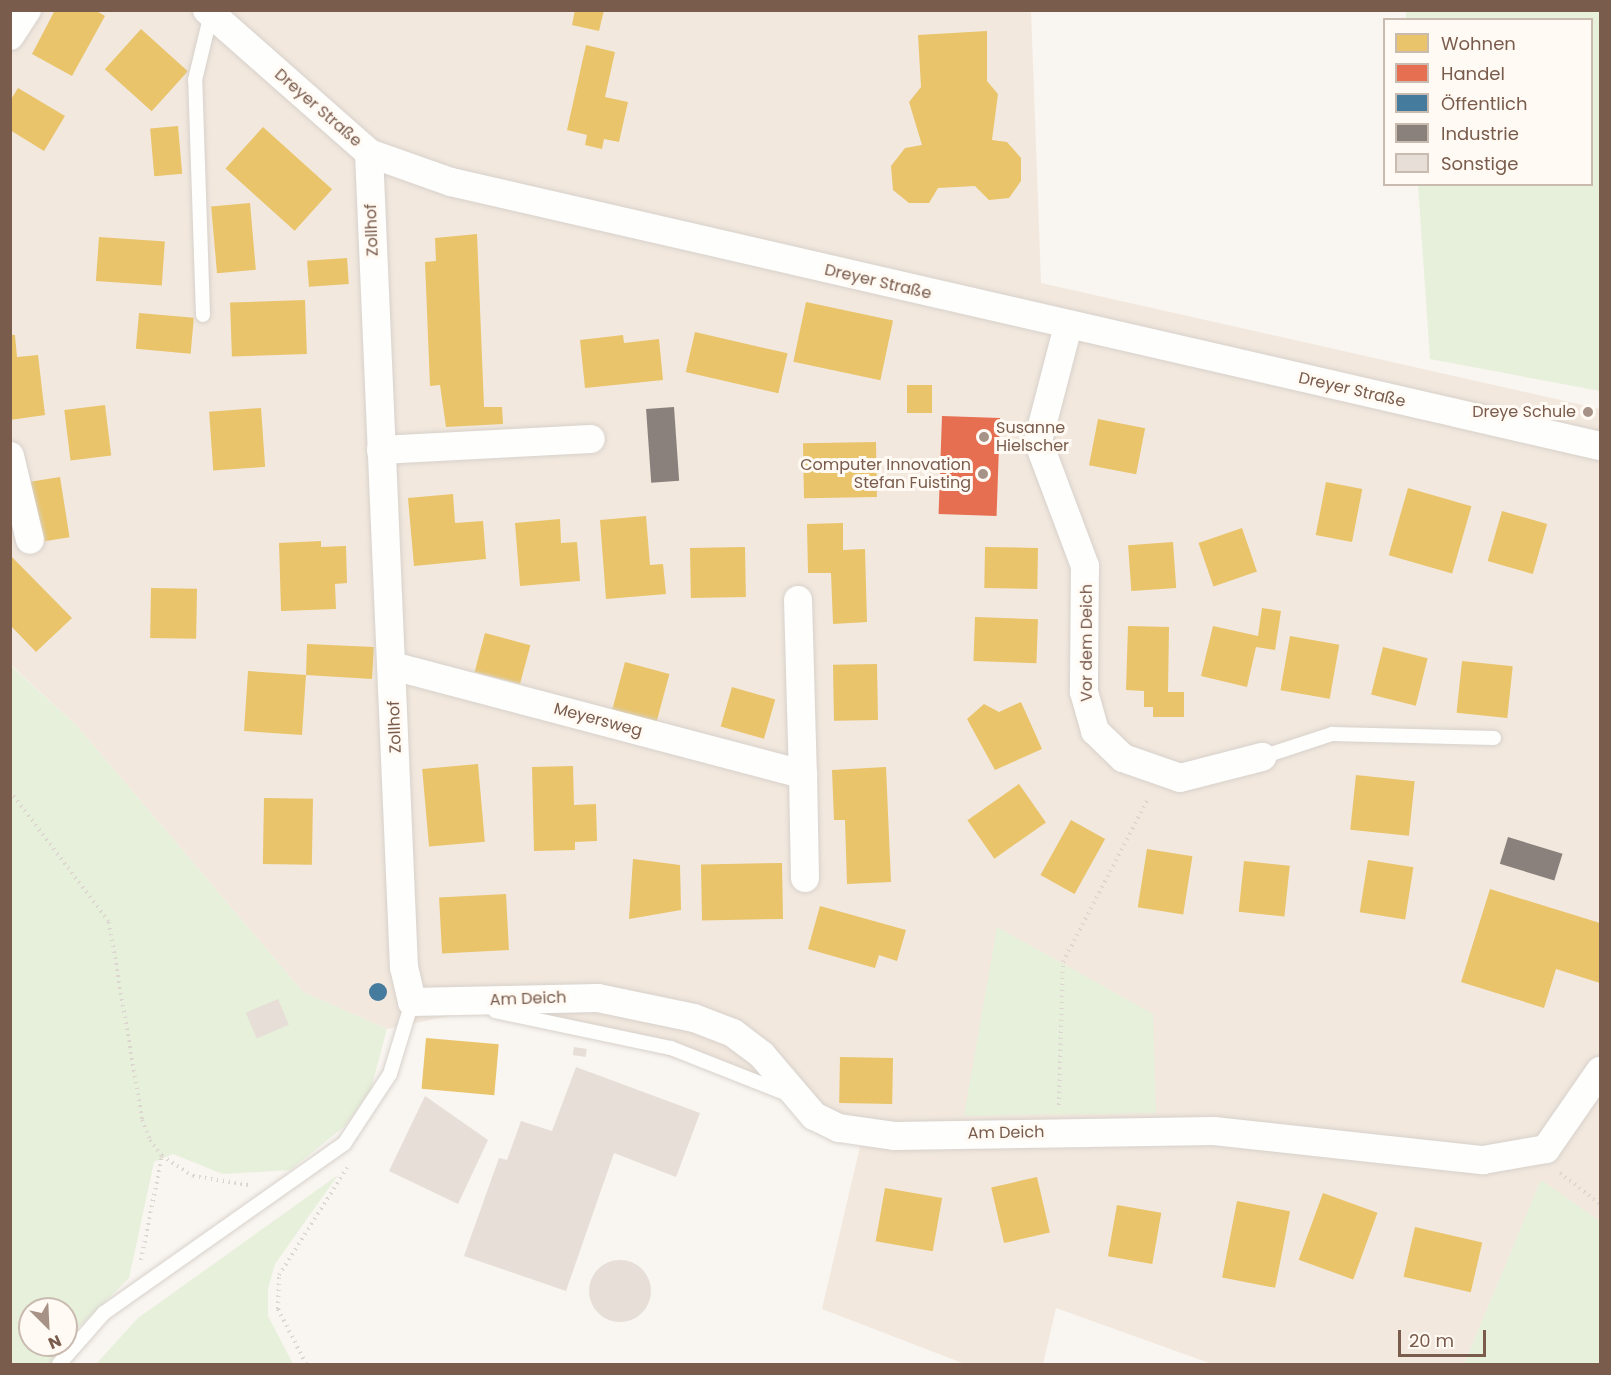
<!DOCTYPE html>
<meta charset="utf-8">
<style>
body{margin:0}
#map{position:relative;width:1611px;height:1375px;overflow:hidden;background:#f9f5f0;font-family:Poppins,sans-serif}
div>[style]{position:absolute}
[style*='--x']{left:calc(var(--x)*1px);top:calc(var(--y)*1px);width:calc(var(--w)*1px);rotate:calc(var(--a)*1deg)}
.residential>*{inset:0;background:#f2e8de}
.green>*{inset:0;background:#e7f0db}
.homes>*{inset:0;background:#e9c46a;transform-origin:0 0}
.shops>*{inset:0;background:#e76f51;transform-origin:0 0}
.public>*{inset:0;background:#457b9d}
.round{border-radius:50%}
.industry>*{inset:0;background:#8a817c;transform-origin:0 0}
.building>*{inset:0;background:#e6ded7;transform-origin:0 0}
.path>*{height:4px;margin-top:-2px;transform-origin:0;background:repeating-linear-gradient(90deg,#dcd5d0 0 1.5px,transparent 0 6px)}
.roads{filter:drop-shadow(0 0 2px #d7d1cb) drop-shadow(0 0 2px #d7d1cb)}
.lane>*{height:14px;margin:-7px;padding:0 7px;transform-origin:7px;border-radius:7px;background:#fefefd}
.street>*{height:28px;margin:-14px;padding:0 14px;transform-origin:14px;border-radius:14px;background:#fefefd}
.dots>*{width:16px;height:16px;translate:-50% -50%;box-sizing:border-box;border:3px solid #fffaf3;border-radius:50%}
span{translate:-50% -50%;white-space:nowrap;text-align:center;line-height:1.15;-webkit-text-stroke:6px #fffaf3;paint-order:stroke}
.street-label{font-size:16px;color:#7a5c4d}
.poi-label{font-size:16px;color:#7a5c4d}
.right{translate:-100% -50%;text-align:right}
.left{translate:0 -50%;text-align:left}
.frame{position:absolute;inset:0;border:12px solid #7a5c4d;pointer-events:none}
.legend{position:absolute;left:1383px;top:18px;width:210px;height:168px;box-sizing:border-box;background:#fffaf3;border:2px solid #cabbb1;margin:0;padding:8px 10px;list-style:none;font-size:18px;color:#7a5c4d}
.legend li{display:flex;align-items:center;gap:12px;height:30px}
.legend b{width:30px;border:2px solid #cabbb1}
.north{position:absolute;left:18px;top:1297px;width:60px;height:60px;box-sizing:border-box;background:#fffaf3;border:2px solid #cabbb1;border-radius:50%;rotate:156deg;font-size:16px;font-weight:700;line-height:24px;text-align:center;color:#7a5c4d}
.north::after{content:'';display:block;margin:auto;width:21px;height:27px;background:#a69286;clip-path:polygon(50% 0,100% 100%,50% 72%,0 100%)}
.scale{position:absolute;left:1398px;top:1330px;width:88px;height:27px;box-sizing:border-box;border:3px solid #7a5c4d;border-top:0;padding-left:8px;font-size:18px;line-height:21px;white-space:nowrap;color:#7a5c4d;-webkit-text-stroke:4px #fffaf3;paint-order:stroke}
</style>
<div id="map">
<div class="residential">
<div style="clip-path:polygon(10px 11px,1031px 11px,1041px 283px,1600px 409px,1600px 1221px,1541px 1181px,1464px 1364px,1212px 1364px,1056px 1308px,1043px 1364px,965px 1364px,822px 1309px,862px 1138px,737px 1078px,614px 1039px,473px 1011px,387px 1029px,303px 992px,77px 726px,11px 665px)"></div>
</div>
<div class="green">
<div style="clip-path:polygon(1406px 11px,1600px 11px,1600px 391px,1430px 359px,1418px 185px,1592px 184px,1592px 20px,1406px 20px)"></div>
<div style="clip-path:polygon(evenodd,10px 665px,77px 726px,303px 992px,387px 1029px,371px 1089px,345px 1126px,290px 1170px,223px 1174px,173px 1154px,154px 1162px,129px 1278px,76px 1330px,56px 1364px,11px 1364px,10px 665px,30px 1309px,66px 1309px,66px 1345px,30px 1345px,30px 1309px)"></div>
<div style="clip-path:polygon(997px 927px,1153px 1014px,1156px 1113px,964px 1116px)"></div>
<div style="clip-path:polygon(338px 1175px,275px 1264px,268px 1289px,268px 1316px,293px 1364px,96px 1364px,138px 1318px)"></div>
<div style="clip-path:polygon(1541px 1180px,1600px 1221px,1600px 1364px,1464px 1364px)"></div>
</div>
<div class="homes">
<div style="clip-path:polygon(55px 10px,95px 10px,105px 16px,72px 76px,32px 54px)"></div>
<div style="clip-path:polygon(575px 10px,604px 10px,599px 31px,572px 25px)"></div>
<div style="left:141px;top:29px;width:63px;height:54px;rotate:42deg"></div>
<div style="clip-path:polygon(987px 31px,987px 81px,998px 94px,992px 140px,1007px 142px,1021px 158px,1021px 181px,1009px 198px,989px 200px,975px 186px,938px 188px,929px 203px,909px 203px,893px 190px,891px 166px,905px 148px,922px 145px,909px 102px,921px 87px,918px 35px)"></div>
<div style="clip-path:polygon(586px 45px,615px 52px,605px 97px,628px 102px,619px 142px,604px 139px,602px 149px,585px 145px,587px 135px,567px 130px)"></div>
<div style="clip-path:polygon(18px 88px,65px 116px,44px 151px,10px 130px,10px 101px)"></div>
<div style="left:178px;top:126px;width:48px;height:28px;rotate:85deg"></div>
<div style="left:263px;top:127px;width:93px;height:56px;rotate:42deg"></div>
<div style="left:250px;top:203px;width:67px;height:39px;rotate:85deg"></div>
<div style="clip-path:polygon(477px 234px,484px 407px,502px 407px,503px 424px,446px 427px,440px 385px,430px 386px,425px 262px,436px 261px,435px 238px)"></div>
<div style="left:99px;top:237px;width:66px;height:44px;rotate:4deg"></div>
<div style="left:347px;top:258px;width:26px;height:40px;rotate:86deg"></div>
<div style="left:305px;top:300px;width:54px;height:75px;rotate:88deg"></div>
<div style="left:806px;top:302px;width:89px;height:61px;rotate:12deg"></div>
<div style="left:139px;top:313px;width:55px;height:36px;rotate:5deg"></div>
<div style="left:695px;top:332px;width:95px;height:41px;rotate:13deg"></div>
<div style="clip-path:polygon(10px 335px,15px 335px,17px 357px,38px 355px,45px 415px,10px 420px)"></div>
<div style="clip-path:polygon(623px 335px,624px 343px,659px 339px,663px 380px,585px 388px,580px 340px)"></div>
<div style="left:907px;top:385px;width:25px;height:28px"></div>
<div style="left:105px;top:405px;width:51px;height:41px;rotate:83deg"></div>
<div style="left:261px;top:408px;width:59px;height:52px;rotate:86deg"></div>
<div style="left:1098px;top:419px;width:48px;height:47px;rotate:11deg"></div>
<div style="left:876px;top:442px;width:55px;height:73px;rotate:89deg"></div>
<div style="left:60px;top:477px;width:61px;height:30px;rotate:81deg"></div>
<div style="left:1326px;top:482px;width:37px;height:54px;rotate:11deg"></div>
<div style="left:1408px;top:488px;width:66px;height:70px;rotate:16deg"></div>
<div style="clip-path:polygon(453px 494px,455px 523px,483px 521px,486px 559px,414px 566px,408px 498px)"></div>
<div style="left:1502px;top:511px;width:47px;height:52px;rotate:16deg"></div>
<div style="clip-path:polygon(646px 516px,650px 565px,663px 564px,666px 594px,606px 599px,600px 520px)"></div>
<div style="clip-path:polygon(560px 519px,561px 543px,577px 542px,580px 581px,520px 586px,515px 523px)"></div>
<div style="clip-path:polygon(843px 523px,843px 550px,865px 549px,867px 622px,833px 624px,831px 573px,808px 573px,807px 524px)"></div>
<div style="left:1242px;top:528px;width:46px;height:46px;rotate:71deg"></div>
<div style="clip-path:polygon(321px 541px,321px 547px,346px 546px,347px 583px,335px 584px,336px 609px,281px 611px,279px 543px)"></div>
<div style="left:1173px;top:542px;width:46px;height:45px;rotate:86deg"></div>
<div style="left:745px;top:547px;width:50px;height:55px;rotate:89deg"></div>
<div style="left:985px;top:547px;width:53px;height:41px;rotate:1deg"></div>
<div style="clip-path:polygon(10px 555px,72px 618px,36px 652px,10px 625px)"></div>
<div style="left:151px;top:588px;width:46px;height:50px;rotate:1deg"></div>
<div style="clip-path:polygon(1262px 608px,1281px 611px,1275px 650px,1256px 647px,1247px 687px,1201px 676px,1213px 626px,1258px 636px)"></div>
<div style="left:975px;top:617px;width:63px;height:44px;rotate:2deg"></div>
<div style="clip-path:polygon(1128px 626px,1169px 627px,1168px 692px,1184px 692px,1184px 717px,1153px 717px,1153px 707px,1144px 707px,1144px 691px,1126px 690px)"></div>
<div style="left:485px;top:633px;width:47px;height:40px;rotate:15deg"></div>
<div style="left:1290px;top:636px;width:50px;height:55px;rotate:10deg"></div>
<div style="clip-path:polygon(307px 644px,374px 647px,372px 679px,306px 675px,302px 735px,244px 731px,248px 671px,306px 675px)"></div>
<div style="left:1383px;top:647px;width:46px;height:49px;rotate:14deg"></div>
<div style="left:1462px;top:661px;width:51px;height:52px;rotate:6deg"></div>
<div style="left:625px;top:662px;width:46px;height:53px;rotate:15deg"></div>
<div style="left:877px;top:664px;width:56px;height:44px;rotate:89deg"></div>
<div style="left:732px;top:687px;width:45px;height:41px;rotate:16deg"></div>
<div style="clip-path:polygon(1021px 702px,1042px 749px,995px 770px,967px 719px,984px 704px,999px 712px)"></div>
<div style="left:478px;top:764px;width:78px;height:56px;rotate:85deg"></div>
<div style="clip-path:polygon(573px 766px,574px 805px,596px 804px,597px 841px,575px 842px,575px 850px,534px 851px,532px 767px)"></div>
<div style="clip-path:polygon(886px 767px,891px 882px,847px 884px,845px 820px,834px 820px,832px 770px)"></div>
<div style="left:1356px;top:775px;width:59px;height:55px;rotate:6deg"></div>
<div style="left:1019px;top:784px;width:47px;height:63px;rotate:55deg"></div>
<div style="left:264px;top:798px;width:49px;height:66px;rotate:1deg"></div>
<div style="left:1071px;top:820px;width:39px;height:63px;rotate:29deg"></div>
<div style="left:1147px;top:849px;width:46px;height:59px;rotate:9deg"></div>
<div style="clip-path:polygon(633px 859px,680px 865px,681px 910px,629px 919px)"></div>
<div style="left:1368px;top:860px;width:46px;height:53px;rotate:9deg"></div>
<div style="left:1244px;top:861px;width:46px;height:51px;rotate:6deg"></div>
<div style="left:782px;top:863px;width:56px;height:81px;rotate:89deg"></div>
<div style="clip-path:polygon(1490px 889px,1600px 923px,1600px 983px,1556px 969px,1544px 1008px,1461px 982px)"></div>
<div style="left:506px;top:894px;width:56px;height:67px;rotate:87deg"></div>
<div style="clip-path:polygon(820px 906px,906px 930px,897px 961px,879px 955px,875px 968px,808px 949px)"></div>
<div style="left:426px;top:1038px;width:73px;height:51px;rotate:5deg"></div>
<div style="left:840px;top:1057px;width:53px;height:46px;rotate:1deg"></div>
<div style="left:1037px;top:1177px;width:57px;height:47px;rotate:77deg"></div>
<div style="left:885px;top:1188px;width:58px;height:54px;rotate:10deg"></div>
<div style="left:1323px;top:1193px;width:58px;height:71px;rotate:20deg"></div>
<div style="left:1237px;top:1201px;width:54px;height:78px;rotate:11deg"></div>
<div style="left:1117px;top:1205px;width:45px;height:52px;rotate:10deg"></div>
<div style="left:1415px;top:1227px;width:69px;height:51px;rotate:13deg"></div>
</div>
<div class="shops">
<div style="left:942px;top:416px;width:58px;height:98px;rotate:2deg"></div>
</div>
<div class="public">
<div class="round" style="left:369px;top:983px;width:18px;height:18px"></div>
</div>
<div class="industry">
<div style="left:674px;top:407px;width:74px;height:28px;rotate:86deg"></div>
<div style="left:1508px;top:837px;width:57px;height:28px;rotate:17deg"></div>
</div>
<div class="building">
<div style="left:278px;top:999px;width:28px;height:35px;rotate:67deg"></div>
<div style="left:574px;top:1047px;width:13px;height:8px;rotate:9deg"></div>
<div style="clip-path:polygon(576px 1067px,700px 1113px,676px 1177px,614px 1153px,566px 1291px,464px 1256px,499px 1158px,507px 1160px,521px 1121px,552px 1131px)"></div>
<div style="clip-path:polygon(425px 1096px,488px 1140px,458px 1204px,389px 1171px)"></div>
<div class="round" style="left:589px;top:1260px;width:62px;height:62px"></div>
</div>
<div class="path">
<div style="--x:10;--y:791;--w:164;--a:52.9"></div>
<div style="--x:109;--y:922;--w:201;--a:80.5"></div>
<div style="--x:142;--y:1120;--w:22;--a:68"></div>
<div style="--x:150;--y:1140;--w:20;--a:53"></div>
<div style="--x:162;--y:1156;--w:37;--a:33"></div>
<div style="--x:193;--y:1176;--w:57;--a:9.1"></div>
<div style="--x:1059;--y:1105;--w:143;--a:-88.4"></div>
<div style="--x:1063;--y:962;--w:186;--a:-62.5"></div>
<div style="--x:1560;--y:1173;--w:51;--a:37.8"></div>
<div style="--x:141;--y:1260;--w:106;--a:-78.6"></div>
<div style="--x:306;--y:1364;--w:62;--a:-117"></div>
<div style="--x:278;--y:1309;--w:34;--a:-88"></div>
<div style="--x:279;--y:1275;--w:127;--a:-57.6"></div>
</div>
<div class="roads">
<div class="lane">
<div style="--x:203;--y:315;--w:235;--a:-91.9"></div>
<div style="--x:195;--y:80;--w:68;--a:-76.4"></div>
<div style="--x:1262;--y:757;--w:74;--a:-18.2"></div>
<div style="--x:1332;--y:734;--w:162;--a:1.4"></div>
<div style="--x:495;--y:1011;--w:180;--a:11.9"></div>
<div style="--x:671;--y:1048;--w:125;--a:21.6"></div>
<div style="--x:59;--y:1364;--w:68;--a:-48.6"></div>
<div style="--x:104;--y:1313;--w:294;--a:-35.2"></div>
<div style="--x:344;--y:1144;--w:84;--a:-56.7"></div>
<div style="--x:390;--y:1074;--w:75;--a:-73"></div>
</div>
<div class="street">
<div style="--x:207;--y:10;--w:216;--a:41.4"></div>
<div style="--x:369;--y:153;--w:87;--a:19.5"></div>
<div style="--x:451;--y:182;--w:1179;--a:12.94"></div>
<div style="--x:10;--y:36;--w:31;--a:-57"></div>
<div style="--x:369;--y:153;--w:815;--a:87.54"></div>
<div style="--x:404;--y:967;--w:36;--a:77"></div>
<div style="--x:412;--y:1002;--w:186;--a:-1.2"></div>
<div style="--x:598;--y:998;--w:98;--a:11.8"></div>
<div style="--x:694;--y:1018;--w:42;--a:21"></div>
<div style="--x:733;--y:1033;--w:36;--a:37"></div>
<div style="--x:762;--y:1055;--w:80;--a:49.6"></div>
<div style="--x:814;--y:1116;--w:28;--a:26"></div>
<div style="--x:839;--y:1128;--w:57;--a:8.1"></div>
<div style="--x:895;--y:1136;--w:319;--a:-0.9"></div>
<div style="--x:1214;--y:1131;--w:271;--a:6.2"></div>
<div style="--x:1483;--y:1160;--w:64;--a:-9.9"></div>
<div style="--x:1546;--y:1149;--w:95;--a:-55.3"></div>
<div style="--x:1068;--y:326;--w:119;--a:104.6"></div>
<div style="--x:1038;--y:441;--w:134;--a:69.4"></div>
<div style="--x:1085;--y:566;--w:126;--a:90.5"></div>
<div style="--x:1084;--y:692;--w:41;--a:74.2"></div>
<div style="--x:1095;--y:731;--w:39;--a:44"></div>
<div style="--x:1123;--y:758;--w:60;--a:19.3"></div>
<div style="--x:1180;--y:778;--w:85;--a:-14.4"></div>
<div style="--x:381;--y:450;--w:210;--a:-3"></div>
<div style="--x:10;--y:456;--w:86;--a:76.6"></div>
<div style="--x:798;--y:600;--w:174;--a:88.4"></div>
<div style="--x:393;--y:666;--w:424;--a:14.8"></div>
<div style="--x:803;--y:774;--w:104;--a:88.9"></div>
</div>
</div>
<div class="dots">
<div style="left:1588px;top:412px;background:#a69286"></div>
<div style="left:984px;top:437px;background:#a69286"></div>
<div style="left:983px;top:474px;background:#a69286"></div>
</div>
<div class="street-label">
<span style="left:318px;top:108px;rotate:41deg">Dreyer Straße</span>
<span style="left:372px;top:230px;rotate:-92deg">Zollhof</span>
<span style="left:878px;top:282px;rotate:13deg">Dreyer Straße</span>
<span style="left:1352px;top:390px;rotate:13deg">Dreyer Straße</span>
<span style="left:1087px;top:643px;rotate:-90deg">Vor dem Deich</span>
<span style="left:598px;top:720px;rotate:15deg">Meyersweg</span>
<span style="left:395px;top:727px;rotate:-92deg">Zollhof</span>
<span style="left:528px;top:999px;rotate:-2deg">Am Deich</span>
<span style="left:1006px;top:1133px;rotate:-1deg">Am Deich</span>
</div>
<div class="poi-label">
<span class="right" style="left:1576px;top:412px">Dreye Schule</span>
<span class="left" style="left:996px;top:437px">Susanne<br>Hielscher</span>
<span class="right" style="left:971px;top:474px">Computer Innovation<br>Stefan Fuisting</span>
</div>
<div class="frame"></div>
<ul class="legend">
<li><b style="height:16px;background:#e9c46a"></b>Wohnen</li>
<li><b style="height:16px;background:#e76f51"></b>Handel</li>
<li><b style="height:16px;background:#457b9d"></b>Öffentlich</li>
<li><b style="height:16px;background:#8a817c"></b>Industrie</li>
<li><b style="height:16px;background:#e6ded7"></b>Sonstige</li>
</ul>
<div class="north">N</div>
<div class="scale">20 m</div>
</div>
